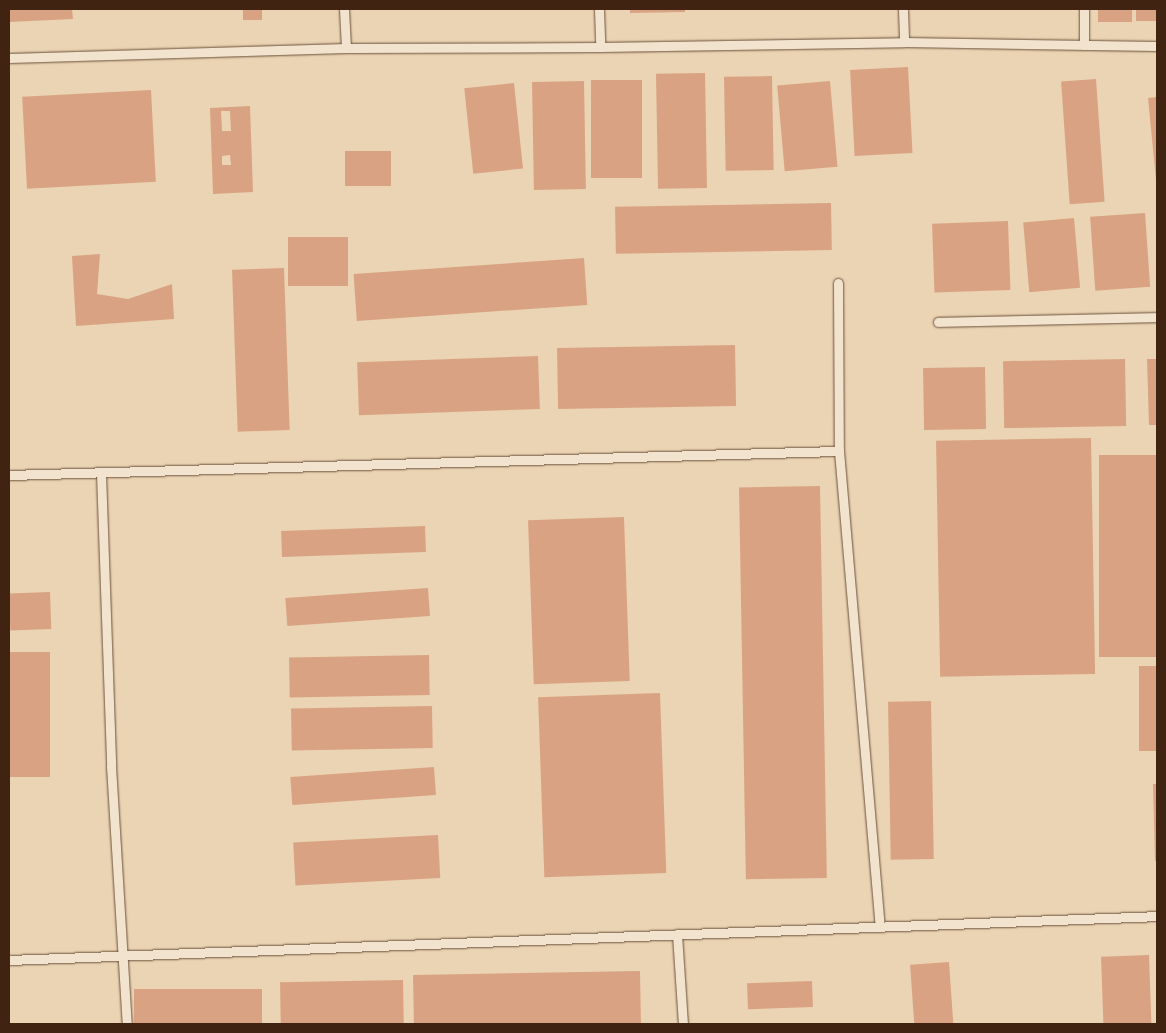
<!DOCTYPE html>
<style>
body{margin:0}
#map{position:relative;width:1166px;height:1033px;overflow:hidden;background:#ebd4b3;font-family:"Gentium Book Plus",serif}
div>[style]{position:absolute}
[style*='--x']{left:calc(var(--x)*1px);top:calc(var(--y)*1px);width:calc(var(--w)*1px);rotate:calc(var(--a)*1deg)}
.building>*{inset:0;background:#d9a383;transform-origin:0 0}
.roads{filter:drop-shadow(0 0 1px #6b503a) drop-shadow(0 0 1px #6b503a)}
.lane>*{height:9px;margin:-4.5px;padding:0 4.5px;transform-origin:4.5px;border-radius:4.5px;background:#f2e3ce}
span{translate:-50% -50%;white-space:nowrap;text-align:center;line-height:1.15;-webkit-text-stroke:4.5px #f2e3ce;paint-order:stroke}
.frame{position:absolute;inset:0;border:10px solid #402411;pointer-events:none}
</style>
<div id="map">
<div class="building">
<div style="clip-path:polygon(9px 9px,72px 9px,73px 19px,9px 22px)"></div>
<div style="left:243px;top:9px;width:19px;height:11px"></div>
<div style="clip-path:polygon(630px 9px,685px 9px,685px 12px,630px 13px)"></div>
<div style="left:1098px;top:9px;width:34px;height:13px"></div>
<div style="left:1136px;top:9px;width:21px;height:12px"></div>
<div style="left:908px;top:67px;width:86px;height:58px;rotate:87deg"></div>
<div style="left:705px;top:73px;width:115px;height:49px;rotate:89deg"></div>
<div style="left:772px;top:76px;width:94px;height:48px;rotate:89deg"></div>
<div style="left:1096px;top:79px;width:123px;height:35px;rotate:86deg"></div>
<div style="left:591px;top:80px;width:51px;height:98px"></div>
<div style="left:584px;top:81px;width:108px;height:52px;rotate:89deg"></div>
<div style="left:830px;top:81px;width:86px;height:53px;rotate:85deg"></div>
<div style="left:514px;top:83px;width:86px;height:50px;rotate:84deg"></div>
<div style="left:151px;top:90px;width:92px;height:129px;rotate:87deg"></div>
<div style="clip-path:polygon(1157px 97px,1157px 180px,1156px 180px,1148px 98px)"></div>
<div style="clip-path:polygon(evenodd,250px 106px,253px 192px,213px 194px,210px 108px,250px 106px,221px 111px,230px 111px,231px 131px,222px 131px,221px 111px,250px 106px,230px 155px,231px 165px,222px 165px,222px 156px,230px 155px)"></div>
<div style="left:345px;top:151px;width:46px;height:35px"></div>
<div style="left:831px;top:203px;width:47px;height:216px;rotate:89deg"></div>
<div style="left:1145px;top:213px;width:74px;height:55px;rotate:86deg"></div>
<div style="left:1074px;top:218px;width:70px;height:51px;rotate:85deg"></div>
<div style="left:1008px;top:221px;width:69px;height:76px;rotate:88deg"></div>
<div style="left:348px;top:237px;width:49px;height:60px;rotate:90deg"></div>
<div style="clip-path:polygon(100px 254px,97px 294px,128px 299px,172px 284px,174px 319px,76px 326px,72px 256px)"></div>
<div style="left:584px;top:258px;width:47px;height:231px;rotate:86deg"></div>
<div style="left:284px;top:268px;width:162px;height:52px;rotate:88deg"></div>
<div style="left:735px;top:345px;width:61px;height:178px;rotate:89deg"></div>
<div style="left:538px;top:356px;width:53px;height:181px;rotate:88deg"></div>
<div style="left:1125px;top:359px;width:67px;height:122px;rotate:89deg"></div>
<div style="clip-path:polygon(1147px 359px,1157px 359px,1157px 425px,1149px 425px)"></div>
<div style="left:985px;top:367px;width:62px;height:62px;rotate:89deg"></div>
<div style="left:1091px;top:438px;width:236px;height:155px;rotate:89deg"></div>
<div style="left:1157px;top:455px;width:202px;height:58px;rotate:90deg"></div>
<div style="left:820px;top:486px;width:392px;height:81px;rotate:89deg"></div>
<div style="left:624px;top:517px;width:164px;height:96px;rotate:88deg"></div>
<div style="left:425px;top:526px;width:26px;height:144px;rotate:88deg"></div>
<div style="left:428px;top:588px;width:28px;height:143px;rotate:86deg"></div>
<div style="left:50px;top:592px;width:37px;height:41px;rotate:88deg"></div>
<div style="left:50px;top:652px;width:125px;height:41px;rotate:90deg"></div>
<div style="left:429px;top:655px;width:40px;height:140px;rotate:89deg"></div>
<div style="left:1157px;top:666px;width:85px;height:18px;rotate:90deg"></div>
<div style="left:660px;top:693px;width:180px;height:122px;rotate:88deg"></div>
<div style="left:931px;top:701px;width:158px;height:43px;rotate:89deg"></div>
<div style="left:432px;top:706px;width:42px;height:141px;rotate:89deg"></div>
<div style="left:434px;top:767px;width:28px;height:144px;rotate:86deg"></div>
<div style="clip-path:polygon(1153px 784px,1157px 784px,1157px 861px,1155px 861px)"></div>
<div style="left:438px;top:835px;width:43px;height:145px;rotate:87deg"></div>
<div style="left:1149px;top:955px;width:69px;height:48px;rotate:88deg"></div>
<div style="left:949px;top:962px;width:62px;height:39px;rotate:86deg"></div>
<div style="left:640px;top:971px;width:53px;height:227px;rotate:89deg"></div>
<div style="left:403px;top:980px;width:44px;height:123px;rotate:89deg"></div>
<div style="left:812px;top:981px;width:26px;height:65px;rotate:88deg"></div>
<div style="left:262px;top:989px;width:35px;height:128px;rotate:90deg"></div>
</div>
<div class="roads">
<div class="lane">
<div style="--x:344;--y:9;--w:39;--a:87"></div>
<div style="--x:599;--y:9;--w:38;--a:88"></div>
<div style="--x:903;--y:9;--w:33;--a:88"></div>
<div style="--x:1084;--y:9;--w:36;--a:90"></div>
<div style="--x:9;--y:58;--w:337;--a:-1.7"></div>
<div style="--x:346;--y:48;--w:254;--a:-0.2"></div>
<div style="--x:600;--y:47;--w:304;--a:-0.9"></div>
<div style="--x:904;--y:42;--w:253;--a:0.9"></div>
<div style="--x:838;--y:283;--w:168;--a:89.7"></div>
<div style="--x:839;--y:451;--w:477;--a:85.1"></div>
<div style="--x:938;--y:322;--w:219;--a:-1.3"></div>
<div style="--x:101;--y:473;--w:293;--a:88"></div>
<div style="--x:111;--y:766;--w:258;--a:86.5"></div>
<div style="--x:9;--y:475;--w:830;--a:-1.66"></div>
<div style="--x:677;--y:934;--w:90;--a:86.2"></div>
<div style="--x:9;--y:960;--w:1149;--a:-2.19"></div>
</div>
</div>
<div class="frame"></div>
</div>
